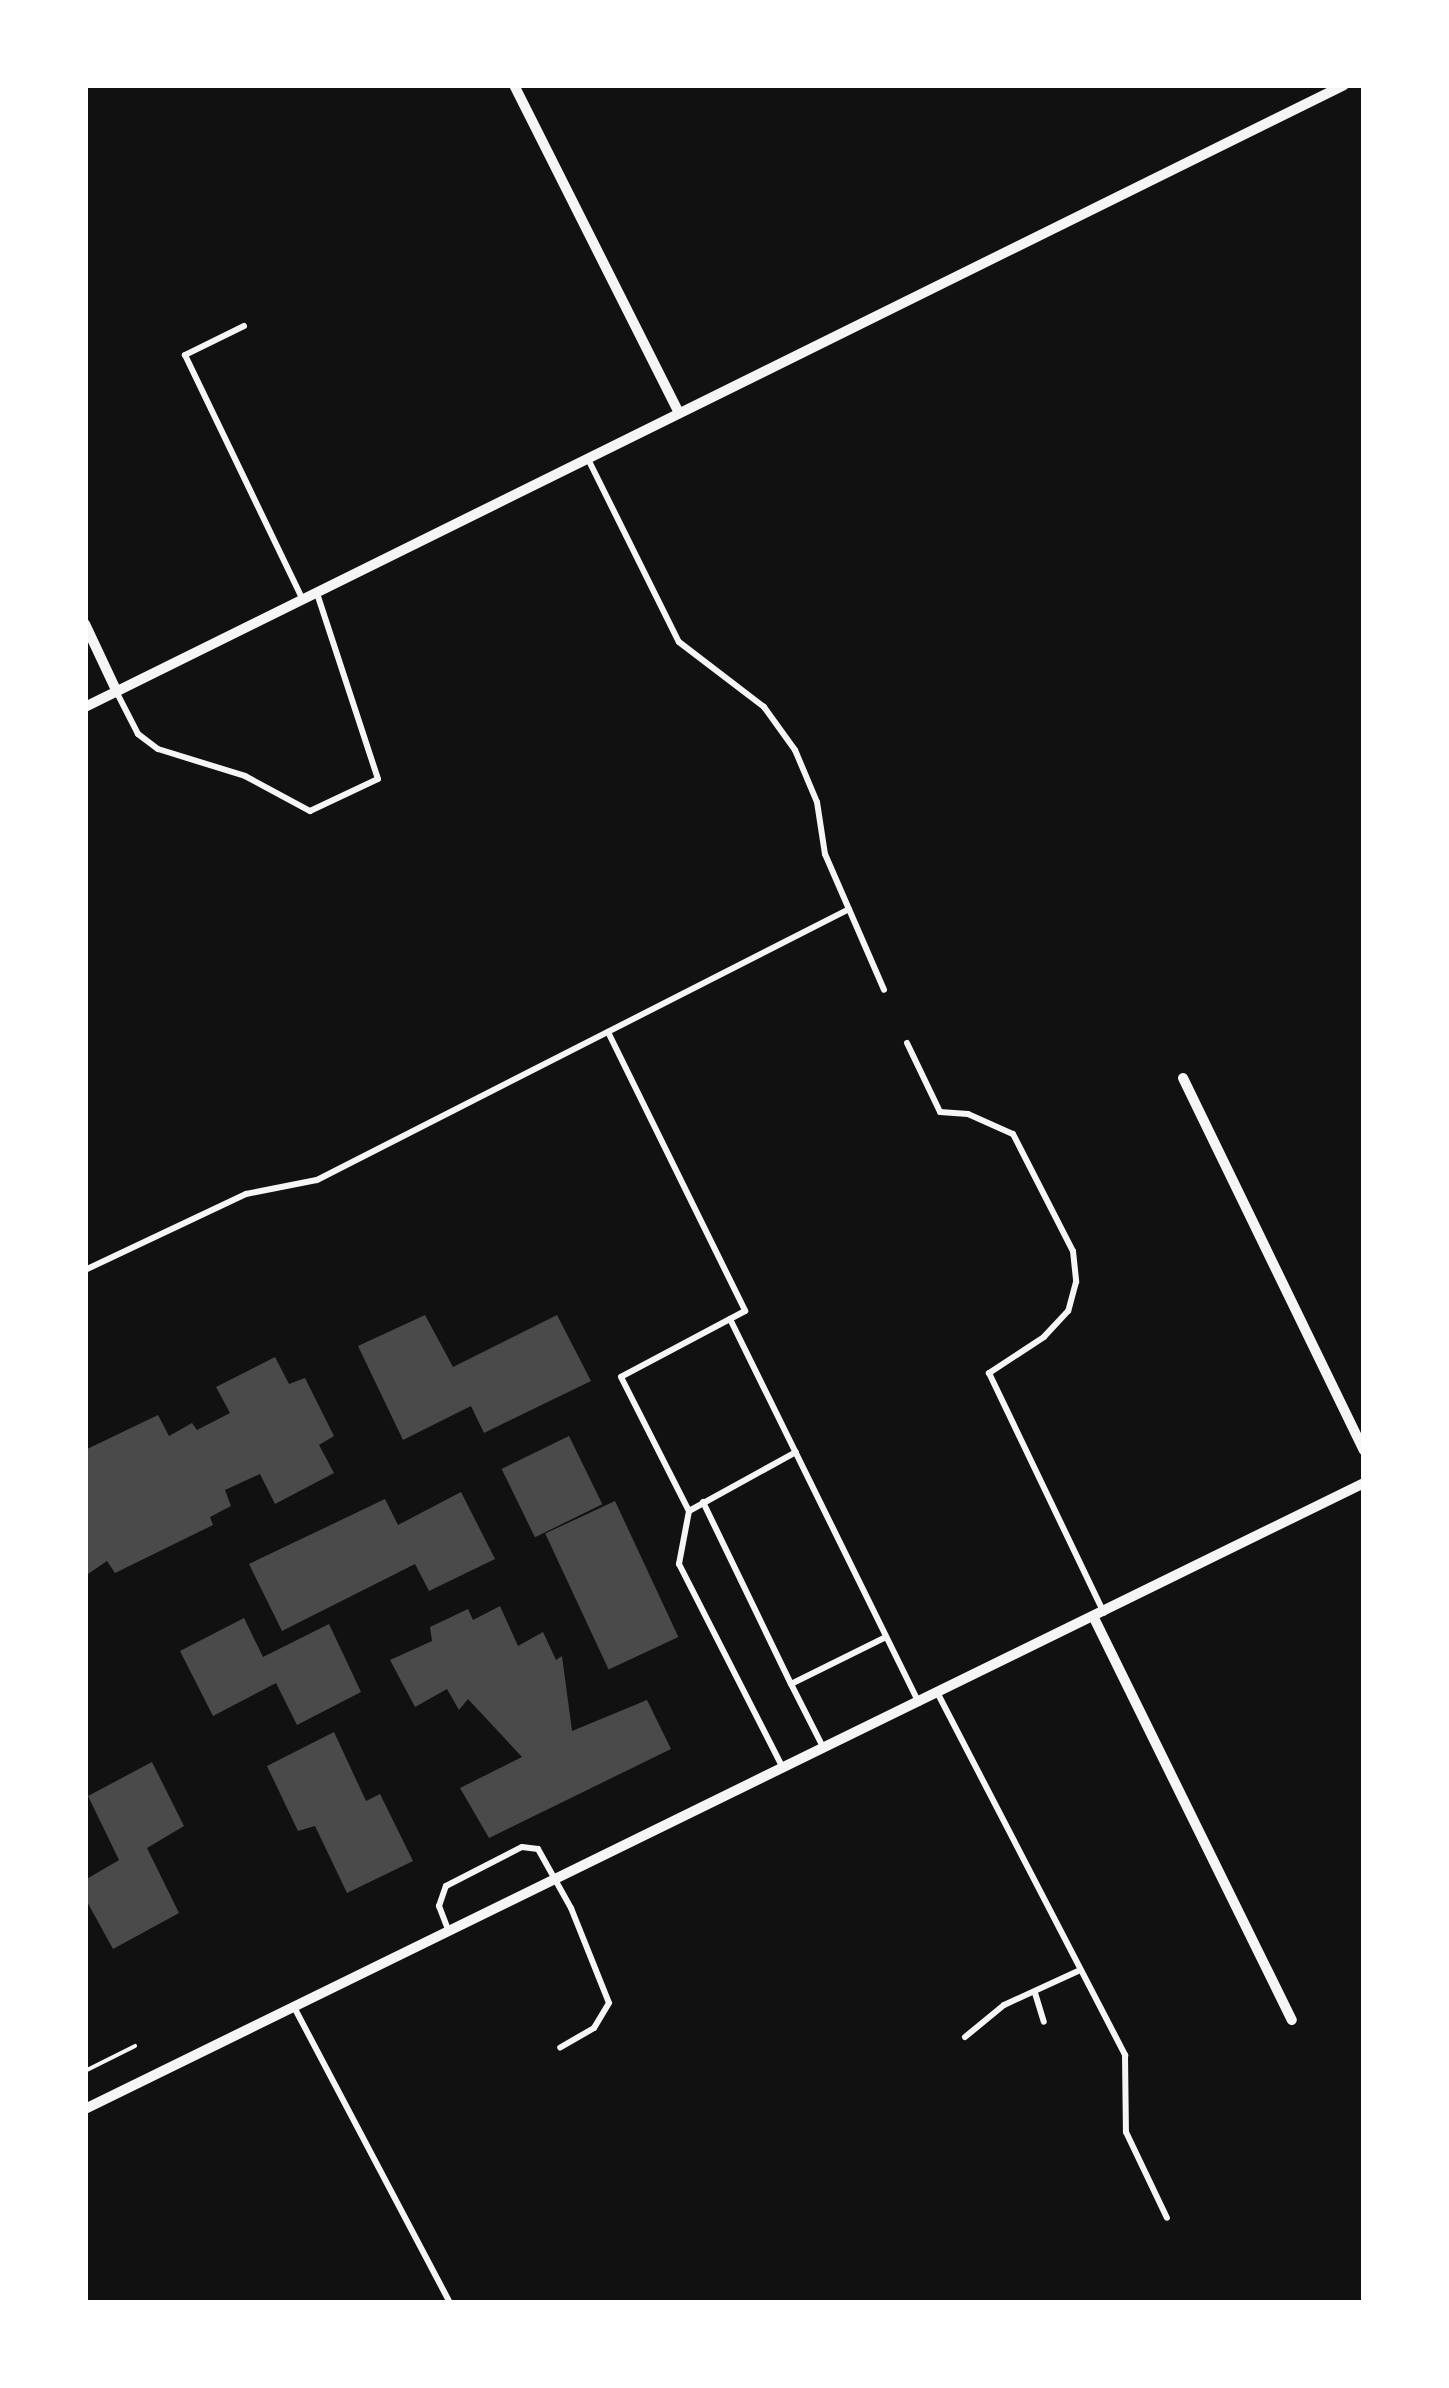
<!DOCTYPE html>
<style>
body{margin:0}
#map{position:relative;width:1449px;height:2388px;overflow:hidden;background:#111;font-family:Arial,sans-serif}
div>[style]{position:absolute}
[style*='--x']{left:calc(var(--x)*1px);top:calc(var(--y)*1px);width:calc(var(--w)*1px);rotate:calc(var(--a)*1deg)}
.building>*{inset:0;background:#4a4a4a;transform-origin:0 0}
.path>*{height:4px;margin:-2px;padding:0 2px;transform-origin:2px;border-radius:2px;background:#f5f5f5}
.service>*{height:6px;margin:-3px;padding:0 3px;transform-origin:3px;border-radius:3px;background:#f5f5f5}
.minor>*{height:10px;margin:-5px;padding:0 5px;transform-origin:5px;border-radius:5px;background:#f5f5f5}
span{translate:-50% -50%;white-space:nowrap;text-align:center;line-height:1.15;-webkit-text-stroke:8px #fff;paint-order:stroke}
.frame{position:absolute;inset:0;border:88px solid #fff;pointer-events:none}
</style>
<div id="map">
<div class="building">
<div style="clip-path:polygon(425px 1315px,453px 1367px,557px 1315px,591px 1381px,484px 1433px,471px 1406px,403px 1440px,358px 1346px)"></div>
<div style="clip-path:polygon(275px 1357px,289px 1384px,305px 1378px,334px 1436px,319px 1445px,334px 1473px,275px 1504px,260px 1474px,225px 1490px,231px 1506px,210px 1517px,213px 1525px,115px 1573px,107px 1561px,85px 1576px,85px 1450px,158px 1415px,169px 1436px,192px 1423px,197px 1430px,230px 1413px,216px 1387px)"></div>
<div style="left:569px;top:1436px;width:76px;height:75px;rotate:64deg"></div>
<div style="clip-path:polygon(461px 1492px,495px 1559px,429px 1591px,415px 1564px,282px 1631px,249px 1564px,385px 1499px,398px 1525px)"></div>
<div style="left:615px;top:1501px;width:150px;height:77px;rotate:65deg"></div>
<div style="clip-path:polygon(500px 1606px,518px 1646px,543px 1632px,556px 1660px,562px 1656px,572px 1731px,647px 1700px,671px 1749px,489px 1838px,460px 1788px,522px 1757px,468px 1699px,459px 1710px,447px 1689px,415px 1707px,390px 1660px,432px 1641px,430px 1627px,468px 1609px,473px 1620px)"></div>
<div style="clip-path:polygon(244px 1618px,263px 1657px,329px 1624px,361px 1692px,297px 1725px,276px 1683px,213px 1716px,180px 1651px)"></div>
<div style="clip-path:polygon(334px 1732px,366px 1801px,380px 1794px,413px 1861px,347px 1893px,315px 1826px,298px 1831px,267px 1766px)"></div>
<div style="clip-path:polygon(152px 1762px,184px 1826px,147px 1848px,179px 1913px,113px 1949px,85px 1898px,85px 1880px,119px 1860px,88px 1796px)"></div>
</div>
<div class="path">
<div style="--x:85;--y:2071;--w:56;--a:-26.6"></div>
</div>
<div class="service">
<div style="--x:244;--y:326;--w:66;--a:153.8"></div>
<div style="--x:185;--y:355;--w:270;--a:64.3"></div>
<div style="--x:588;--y:459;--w:204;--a:63.6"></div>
<div style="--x:679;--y:642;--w:107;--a:37.4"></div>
<div style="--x:764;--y:707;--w:53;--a:54.2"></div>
<div style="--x:795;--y:750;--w:56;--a:67.1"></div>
<div style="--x:817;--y:802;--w:53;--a:81.3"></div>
<div style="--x:825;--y:854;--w:148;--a:66.5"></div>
<div style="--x:117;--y:693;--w:46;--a:62.9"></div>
<div style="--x:138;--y:734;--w:25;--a:37"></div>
<div style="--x:158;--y:749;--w:91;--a:17.2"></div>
<div style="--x:245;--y:776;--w:74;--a:28.3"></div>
<div style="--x:310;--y:811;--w:75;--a:-25.2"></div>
<div style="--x:378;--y:779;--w:196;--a:-108.2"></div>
<div style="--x:608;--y:1032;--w:311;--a:63.8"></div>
<div style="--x:745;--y:1311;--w:140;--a:152"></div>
<div style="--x:621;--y:1377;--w:150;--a:63.1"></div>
<div style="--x:689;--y:1511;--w:54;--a:100.7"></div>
<div style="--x:679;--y:1564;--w:229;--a:63"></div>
<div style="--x:907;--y:1043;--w:76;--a:64.4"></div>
<div style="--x:940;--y:1112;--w:28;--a:4"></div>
<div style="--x:968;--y:1114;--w:49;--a:24"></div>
<div style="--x:1013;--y:1134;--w:131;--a:62.9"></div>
<div style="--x:1073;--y:1251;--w:31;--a:84"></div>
<div style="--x:1076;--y:1282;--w:30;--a:105"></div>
<div style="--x:1068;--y:1311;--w:35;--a:133"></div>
<div style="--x:1044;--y:1337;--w:66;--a:146.8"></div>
<div style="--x:989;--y:1373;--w:266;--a:64.4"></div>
<div style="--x:85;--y:1270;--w:178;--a:-25.3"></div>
<div style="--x:246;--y:1194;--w:72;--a:-11.2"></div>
<div style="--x:317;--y:1180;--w:597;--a:-26.99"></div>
<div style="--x:730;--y:1319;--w:428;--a:63.8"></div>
<div style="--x:703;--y:1502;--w:202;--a:64.2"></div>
<div style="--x:689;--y:1511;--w:122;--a:-28.9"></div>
<div style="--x:938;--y:1694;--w:407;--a:62.6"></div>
<div style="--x:1125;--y:2055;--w:77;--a:89.3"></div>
<div style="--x:1126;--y:2132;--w:95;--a:64.5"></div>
<div style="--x:824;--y:1749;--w:73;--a:-116.9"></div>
<div style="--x:791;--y:1684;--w:106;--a:-26.3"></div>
<div style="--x:449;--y:1932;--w:28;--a:-111"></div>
<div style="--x:439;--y:1906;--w:21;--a:-71"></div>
<div style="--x:446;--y:1886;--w:85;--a:-27.2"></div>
<div style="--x:522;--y:1847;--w:16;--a:7"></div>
<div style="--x:538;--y:1849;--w:68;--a:60.8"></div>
<div style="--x:571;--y:1908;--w:102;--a:68.2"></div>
<div style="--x:609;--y:2003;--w:29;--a:121"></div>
<div style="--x:594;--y:2028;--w:39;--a:150"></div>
<div style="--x:1035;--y:1993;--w:30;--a:73"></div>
<div style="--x:294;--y:2007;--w:335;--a:62.2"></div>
<div style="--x:965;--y:2037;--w:50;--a:-39.4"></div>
<div style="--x:1004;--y:2005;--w:81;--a:-24.7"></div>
</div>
<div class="minor">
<div style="--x:514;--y:85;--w:367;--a:63.3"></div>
<div style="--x:85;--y:624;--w:75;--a:64.8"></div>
<div style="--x:85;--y:707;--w:1404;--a:-26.29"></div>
<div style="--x:1183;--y:1078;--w:414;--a:64.1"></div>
<div style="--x:1094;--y:1618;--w:448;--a:63.8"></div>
<div style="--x:85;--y:2109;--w:1424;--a:-26.08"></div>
</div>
<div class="frame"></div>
</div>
